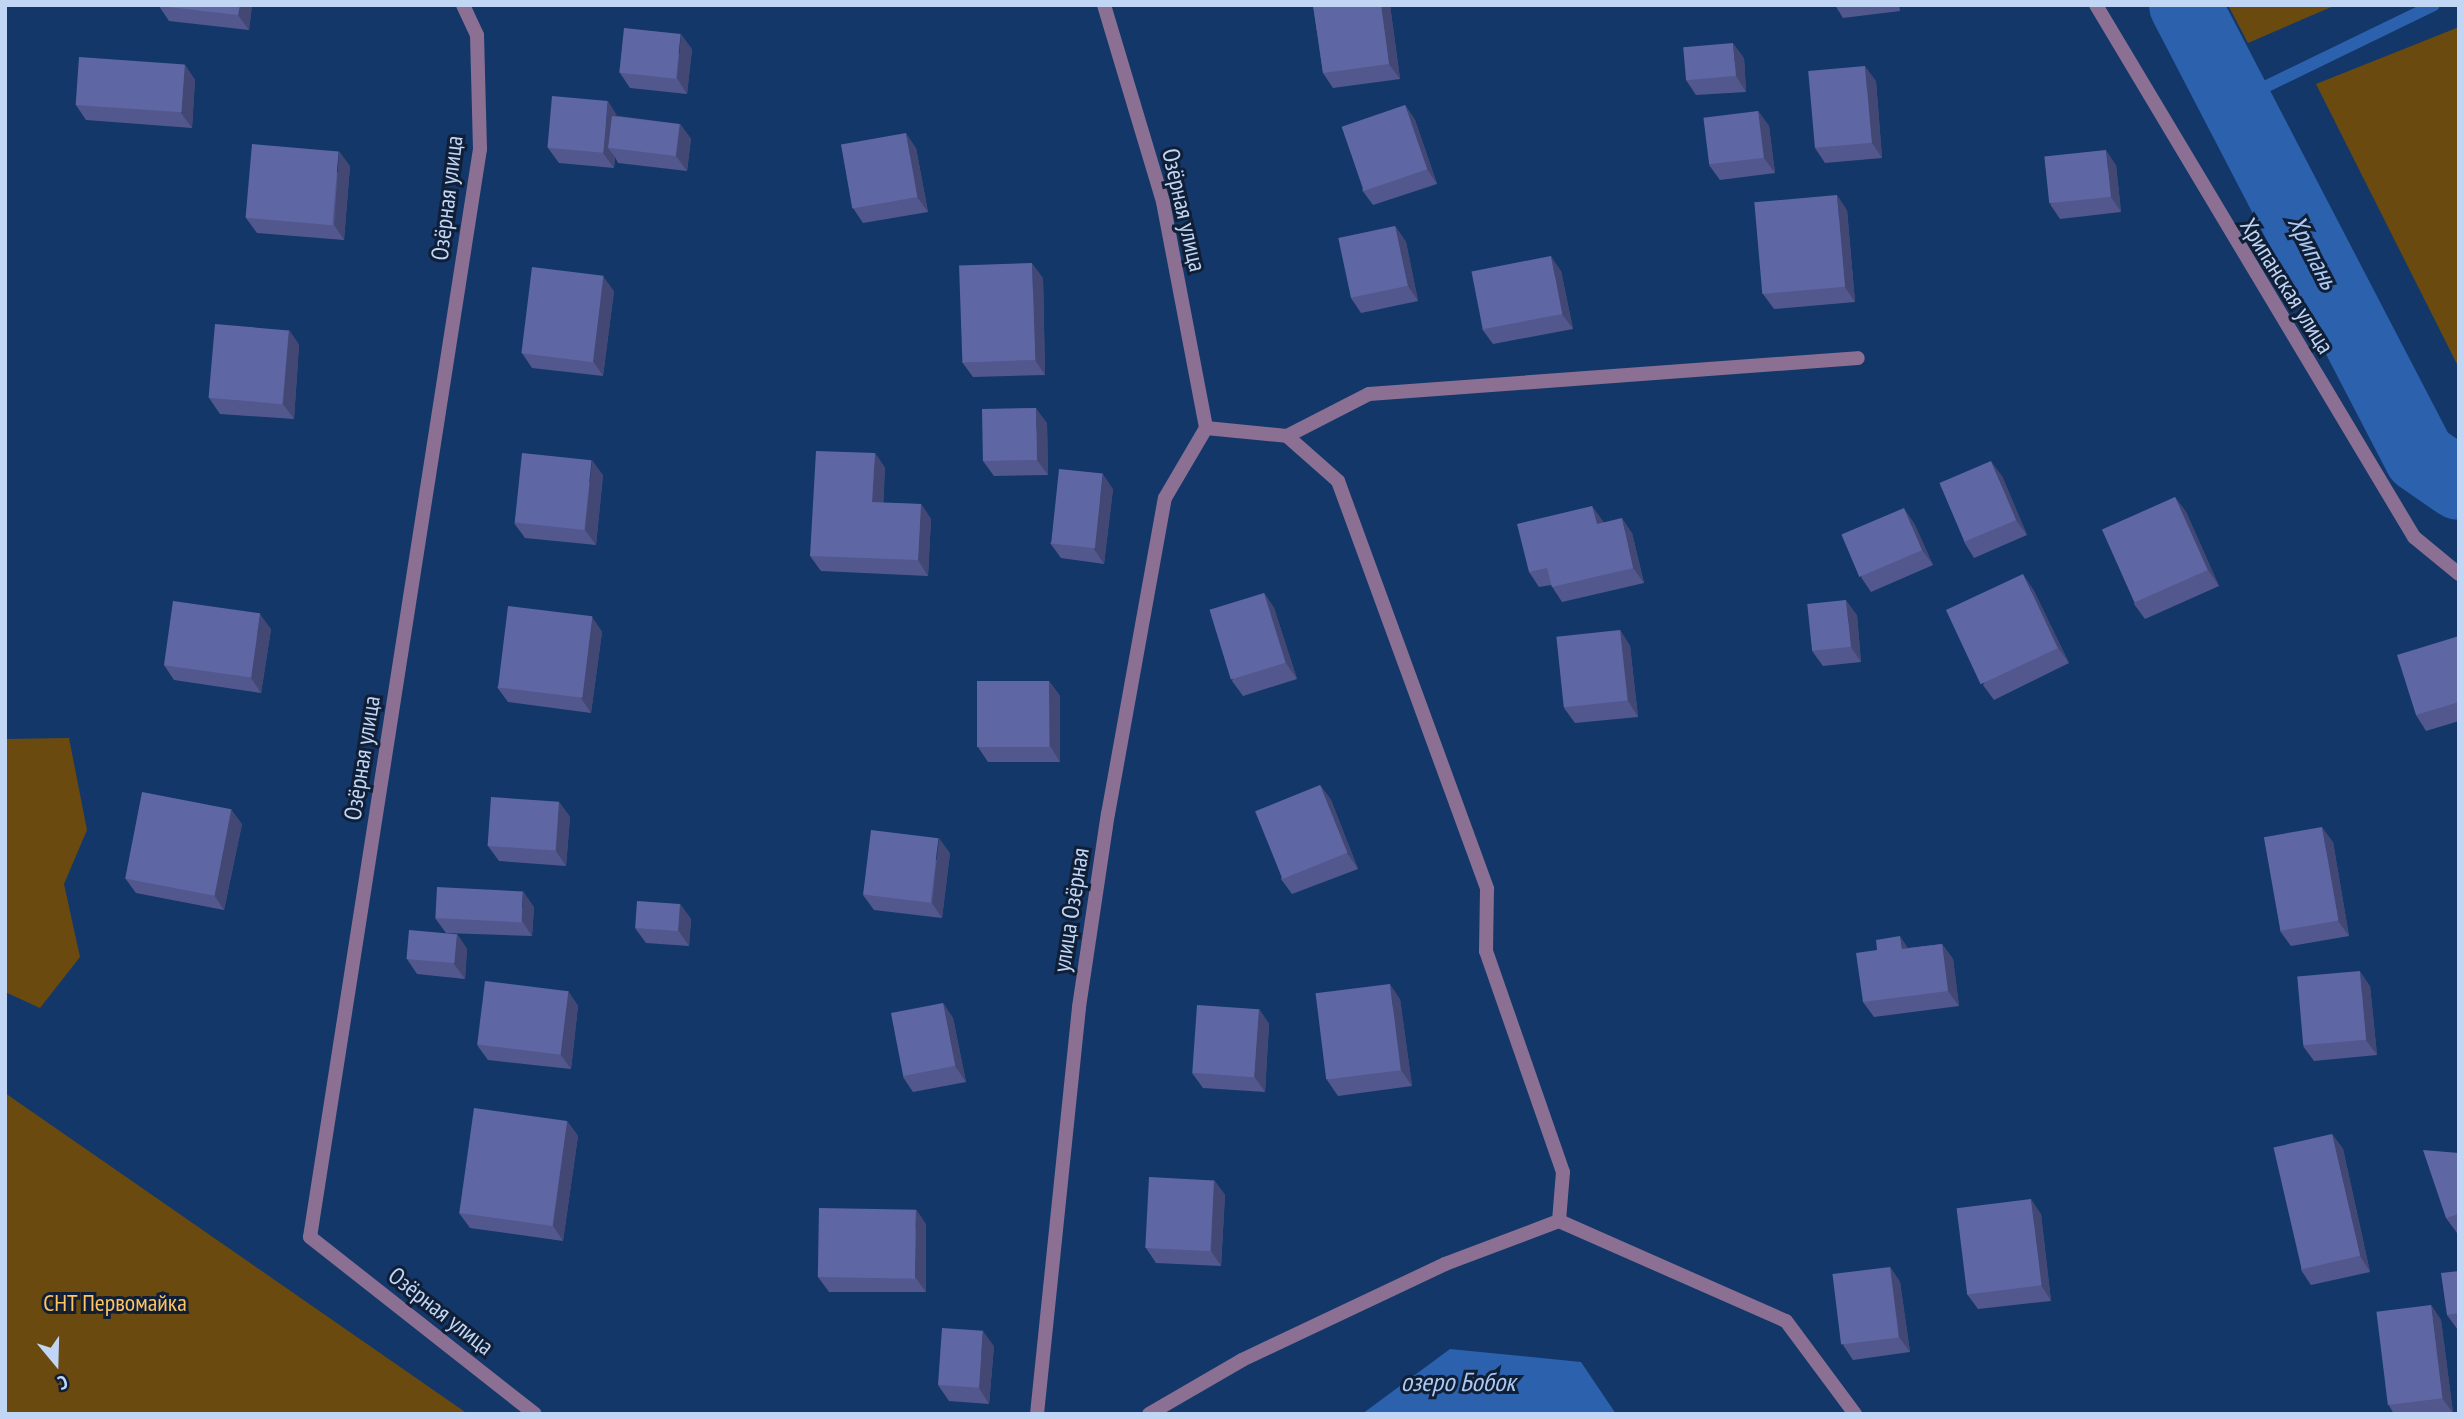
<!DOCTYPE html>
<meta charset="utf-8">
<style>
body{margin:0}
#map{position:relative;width:2464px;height:1419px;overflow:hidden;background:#133769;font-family:"PT Sans Narrow",sans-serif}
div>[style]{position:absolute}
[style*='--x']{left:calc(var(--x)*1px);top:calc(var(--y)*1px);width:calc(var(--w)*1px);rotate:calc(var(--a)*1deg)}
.green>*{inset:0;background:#6a4a0f}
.water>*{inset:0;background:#2c61ae}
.stream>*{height:12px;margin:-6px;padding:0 6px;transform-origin:6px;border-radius:6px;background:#2c61ae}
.river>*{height:72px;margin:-36px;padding:0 36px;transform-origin:36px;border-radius:36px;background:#2c61ae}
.minor>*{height:14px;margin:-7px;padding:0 7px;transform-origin:7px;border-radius:7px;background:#8b7093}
.tertiary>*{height:14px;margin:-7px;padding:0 7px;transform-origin:7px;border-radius:7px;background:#8b7093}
.wall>*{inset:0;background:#52588d}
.shaded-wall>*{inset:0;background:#424773}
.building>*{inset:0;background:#5f66a4;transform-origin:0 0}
span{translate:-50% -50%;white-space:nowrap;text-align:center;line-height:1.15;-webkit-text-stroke:6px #101f36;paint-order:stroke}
.street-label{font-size:24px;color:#c1d6f5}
.park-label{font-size:24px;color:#fec362}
.water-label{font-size:26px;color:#adcaf3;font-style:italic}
.frame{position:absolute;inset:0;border:7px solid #c1d6f5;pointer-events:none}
.north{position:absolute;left:21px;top:1328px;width:70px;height:70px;-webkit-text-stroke:5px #101f36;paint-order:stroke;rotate:161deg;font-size:19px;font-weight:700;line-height:28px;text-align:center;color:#c1d6f5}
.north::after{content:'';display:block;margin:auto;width:24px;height:32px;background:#c1d6f5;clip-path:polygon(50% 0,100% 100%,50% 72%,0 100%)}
</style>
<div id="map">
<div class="green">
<div style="clip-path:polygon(2228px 5px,2336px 5px,2248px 43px)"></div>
<div style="clip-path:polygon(2459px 27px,2459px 368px,2316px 84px)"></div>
<div style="clip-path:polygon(69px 738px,87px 830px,64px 884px,80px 957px,40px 1008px,5px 992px,5px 739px)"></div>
<div style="clip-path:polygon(5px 1093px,468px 1414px,5px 1414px)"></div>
</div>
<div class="water">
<div style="clip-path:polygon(1450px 1349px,1581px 1362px,1616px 1414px,1362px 1414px)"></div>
</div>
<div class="stream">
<div style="--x:2234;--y:102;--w:222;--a:-25.9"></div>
</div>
<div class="river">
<div style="--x:2185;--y:5;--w:509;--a:62.53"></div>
<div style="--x:2420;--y:457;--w:47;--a:34.7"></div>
</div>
<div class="minor">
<div style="--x:1104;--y:5;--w:206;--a:73.3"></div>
<div style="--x:1163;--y:202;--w:230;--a:79.2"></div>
<div style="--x:2096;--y:5;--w:620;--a:59.13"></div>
<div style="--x:2414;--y:537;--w:58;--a:39.4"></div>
<div style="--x:1206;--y:428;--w:81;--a:5.6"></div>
<div style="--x:1287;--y:436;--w:68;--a:41.4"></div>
<div style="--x:1338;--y:481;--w:434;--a:69.9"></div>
<div style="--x:1487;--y:889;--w:62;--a:90.9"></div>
<div style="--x:1486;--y:951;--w:234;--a:70.8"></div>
<div style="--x:1563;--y:1172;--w:49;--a:94.7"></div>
<div style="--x:1559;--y:1221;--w:248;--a:23.8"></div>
<div style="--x:1786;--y:1321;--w:116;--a:53.4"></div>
<div style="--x:1287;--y:436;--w:92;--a:-27.1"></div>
<div style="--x:1369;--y:394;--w:490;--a:-4.2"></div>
<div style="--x:1037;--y:1414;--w:409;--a:-84.1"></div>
<div style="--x:1079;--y:1007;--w:195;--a:-81.5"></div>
<div style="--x:1108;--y:814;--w:321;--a:-79.8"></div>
<div style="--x:1165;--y:498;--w:81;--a:-59.6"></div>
<div style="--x:1149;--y:1414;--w:108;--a:-30.1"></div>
<div style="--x:1242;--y:1360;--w:225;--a:-25.3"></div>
<div style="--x:1445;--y:1264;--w:122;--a:-20.7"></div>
</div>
<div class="tertiary">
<div style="--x:463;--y:5;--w:33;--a:65"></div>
<div style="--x:477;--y:35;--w:114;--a:88.5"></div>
<div style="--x:480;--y:149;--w:1101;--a:98.88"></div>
<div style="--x:310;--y:1237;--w:286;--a:38.2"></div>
</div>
<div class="wall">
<div style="clip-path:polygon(252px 5px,249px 30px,169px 21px,159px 6px)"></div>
<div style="clip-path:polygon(1313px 5px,1390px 5px,1400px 79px,1333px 88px,1323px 73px)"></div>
<div style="clip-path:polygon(1835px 5px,1899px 5px,1900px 11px,1843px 18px)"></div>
<div style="clip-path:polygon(692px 49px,687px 94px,630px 88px,620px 73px)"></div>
<div style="clip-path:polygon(1744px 58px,1746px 92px,1696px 95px,1686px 80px)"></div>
<div style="clip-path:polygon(185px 65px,195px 80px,192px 128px,86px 120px,76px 105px)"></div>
<div style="clip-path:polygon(1876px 81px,1882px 158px,1825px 163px,1815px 148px)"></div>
<div style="clip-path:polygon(1405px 105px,1415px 120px,1437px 184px,1373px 205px,1362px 190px)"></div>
<div style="clip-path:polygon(1758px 111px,1769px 126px,1775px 173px,1720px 180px,1709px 165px)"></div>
<div style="clip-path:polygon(618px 116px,680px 124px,691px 139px,687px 171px,618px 163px,615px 157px,614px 168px,559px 163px,548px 148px)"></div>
<div style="clip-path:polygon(916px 148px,928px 212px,863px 223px,853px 208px)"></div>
<div style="clip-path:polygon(2116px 165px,2121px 212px,2060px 219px,2050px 204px)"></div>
<div style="clip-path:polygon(350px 166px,344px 240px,257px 233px,246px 218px)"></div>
<div style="clip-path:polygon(1847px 210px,1855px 302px,1774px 309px,1763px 294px)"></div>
<div style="clip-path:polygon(1395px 226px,1406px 242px,1418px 301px,1361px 313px,1351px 298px)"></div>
<div style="clip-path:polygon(1561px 271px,1573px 329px,1493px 344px,1482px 329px)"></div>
<div style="clip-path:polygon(1043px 278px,1045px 375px,973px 377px,962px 362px)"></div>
<div style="clip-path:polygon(614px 291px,603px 376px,532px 368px,522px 353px)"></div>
<div style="clip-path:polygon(289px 330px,299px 345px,294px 419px,220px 414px,209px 398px)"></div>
<div style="clip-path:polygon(1047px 423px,1048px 475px,994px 476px,983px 461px)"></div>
<div style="clip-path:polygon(875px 453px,885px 468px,883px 503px,921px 504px,931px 519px,928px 576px,821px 571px,810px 556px)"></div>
<div style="clip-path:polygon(603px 475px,596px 545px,525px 538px,514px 523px)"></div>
<div style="clip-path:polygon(2002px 476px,2027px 535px,1974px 558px,1964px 542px)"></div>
<div style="clip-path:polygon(1113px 489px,1104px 564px,1061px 558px,1050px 543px)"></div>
<div style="clip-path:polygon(2175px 497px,2186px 512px,2219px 586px,2145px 619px,2134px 604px)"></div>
<div style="clip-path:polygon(1592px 506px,1603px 522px,1632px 533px,1644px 583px,1562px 602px,1551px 585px,1539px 587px,1529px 572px)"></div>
<div style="clip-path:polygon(1914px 523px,1933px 565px,1871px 592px,1861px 577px)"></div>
<div style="clip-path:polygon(2033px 589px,2069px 663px,1994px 700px,1983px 685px)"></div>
<div style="clip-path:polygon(1264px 593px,1274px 608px,1297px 679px,1243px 696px,1232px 681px)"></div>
<div style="clip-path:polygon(1857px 615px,1861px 662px,1823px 666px,1812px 651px)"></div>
<div style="clip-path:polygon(592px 617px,602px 632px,591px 713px,508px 702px,497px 687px)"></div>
<div style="clip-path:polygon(271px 629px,261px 693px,174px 680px,164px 665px)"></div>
<div style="clip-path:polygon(1620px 630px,1630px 646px,1638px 717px,1575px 723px,1564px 708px)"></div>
<div style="clip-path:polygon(2459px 636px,2459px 721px,2426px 731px,2416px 715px)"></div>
<div style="clip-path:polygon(1049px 681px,1060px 696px,1060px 762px,988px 762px,978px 747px)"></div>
<div style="clip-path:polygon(1320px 785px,1331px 800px,1358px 869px,1292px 894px,1281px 879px)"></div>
<div style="clip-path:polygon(559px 802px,570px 817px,566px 866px,499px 861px,488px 846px)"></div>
<div style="clip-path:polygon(242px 824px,224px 910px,136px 893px,125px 878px)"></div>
<div style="clip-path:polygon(2333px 842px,2349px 936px,2291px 946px,2280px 931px)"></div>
<div style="clip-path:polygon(950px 853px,942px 918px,874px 910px,863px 895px)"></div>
<div style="clip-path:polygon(680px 904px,691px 919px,689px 946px,646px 943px,635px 928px)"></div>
<div style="clip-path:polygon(534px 907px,532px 936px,446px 933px,435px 918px)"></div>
<div style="clip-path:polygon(457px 934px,467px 949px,465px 979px,417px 974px,407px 959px)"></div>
<div style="clip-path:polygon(1942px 944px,1953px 959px,1959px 1006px,1874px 1017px,1863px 1002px,1908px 948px)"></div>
<div style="clip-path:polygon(2370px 986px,2377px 1055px,2314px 1061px,2303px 1046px)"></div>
<div style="clip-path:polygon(568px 991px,578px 1006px,571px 1069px,488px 1060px,477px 1045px)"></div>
<div style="clip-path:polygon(1400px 999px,1412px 1086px,1338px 1096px,1327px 1080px)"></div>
<div style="clip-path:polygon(943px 1003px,953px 1018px,966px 1082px,913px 1092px,903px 1077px)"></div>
<div style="clip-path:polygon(1259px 1009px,1269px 1024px,1265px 1092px,1203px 1088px,1192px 1073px)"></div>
<div style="clip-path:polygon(567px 1121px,578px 1136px,563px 1241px,470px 1228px,459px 1213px)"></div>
<div style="clip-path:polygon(2332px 1134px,2343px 1149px,2370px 1272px,2311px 1285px,2301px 1270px)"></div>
<div style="clip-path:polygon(2459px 1153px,2459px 1233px,2457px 1233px,2446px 1218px)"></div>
<div style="clip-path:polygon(1214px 1180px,1225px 1195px,1221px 1266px,1156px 1263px,1146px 1248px)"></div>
<div style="clip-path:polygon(2041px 1214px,2051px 1301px,1978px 1309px,1967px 1294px)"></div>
<div style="clip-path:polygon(926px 1224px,926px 1292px,829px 1292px,818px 1277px)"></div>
<div style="clip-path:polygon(1890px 1267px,1900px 1282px,1910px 1352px,1853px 1360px,1843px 1345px)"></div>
<div style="clip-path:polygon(2459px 1271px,2459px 1330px,2458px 1330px,2447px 1315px)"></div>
<div style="clip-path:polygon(2431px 1305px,2441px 1320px,2453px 1413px,2394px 1414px,2388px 1404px)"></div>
<div style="clip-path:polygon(994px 1346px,989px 1404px,949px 1401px,938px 1385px)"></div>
</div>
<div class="shaded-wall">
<div style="clip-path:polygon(240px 5px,252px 5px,249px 30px,238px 15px)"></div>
<div style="clip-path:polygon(1381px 5px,1390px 5px,1400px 79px,1389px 64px)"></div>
<div style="clip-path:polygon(681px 34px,692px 49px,687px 94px,677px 78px)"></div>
<div style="clip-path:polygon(1733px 43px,1744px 58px,1746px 92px,1736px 76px)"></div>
<div style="clip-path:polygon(185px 65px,195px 80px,192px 128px,181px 113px)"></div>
<div style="clip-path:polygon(1865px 66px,1876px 81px,1882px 158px,1872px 143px)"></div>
<div style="clip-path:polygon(608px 101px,618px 117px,608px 148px,615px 157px,614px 168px,603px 153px)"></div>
<div style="clip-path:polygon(1405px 105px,1415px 120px,1437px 184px,1427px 169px)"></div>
<div style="clip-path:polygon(1758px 111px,1769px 126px,1775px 173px,1764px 158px)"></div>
<div style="clip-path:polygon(680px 124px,691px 139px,687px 171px,676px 156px)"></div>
<div style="clip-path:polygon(906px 133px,916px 148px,928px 212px,917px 197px)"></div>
<div style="clip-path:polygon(2106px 150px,2116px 165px,2121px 212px,2111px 197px)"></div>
<div style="clip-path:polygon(339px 151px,350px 166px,344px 240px,334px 225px)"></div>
<div style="clip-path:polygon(1837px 195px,1847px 210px,1855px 302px,1845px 287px)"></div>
<div style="clip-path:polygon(1395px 226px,1406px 242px,1418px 301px,1408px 286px)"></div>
<div style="clip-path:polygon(1551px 256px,1561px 271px,1573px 329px,1562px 314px)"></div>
<div style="clip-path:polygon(1032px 263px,1043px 278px,1045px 375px,1035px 360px)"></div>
<div style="clip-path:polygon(603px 276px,614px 291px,603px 376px,593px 361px)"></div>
<div style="clip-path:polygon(289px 330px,299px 345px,294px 419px,283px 404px)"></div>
<div style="clip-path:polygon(1036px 408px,1047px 423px,1048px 475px,1037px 460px)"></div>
<div style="clip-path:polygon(875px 453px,885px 468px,883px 517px,872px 502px)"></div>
<div style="clip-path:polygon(592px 460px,603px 475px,596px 545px,585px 530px)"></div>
<div style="clip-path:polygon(1991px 461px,2002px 476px,2027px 535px,2016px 520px)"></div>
<div style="clip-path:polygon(1103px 474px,1113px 489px,1104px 564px,1094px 549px)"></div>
<div style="clip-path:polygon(2175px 497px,2186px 512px,2219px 586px,2208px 570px)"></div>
<div style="clip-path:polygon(921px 504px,931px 519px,928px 576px,918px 560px)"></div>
<div style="clip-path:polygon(1592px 506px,1603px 521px,1607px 539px,1597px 524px)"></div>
<div style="clip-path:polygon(1904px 508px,1914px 523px,1933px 565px,1922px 550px)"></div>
<div style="clip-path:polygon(1622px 518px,1632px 533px,1644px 583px,1633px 568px)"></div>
<div style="clip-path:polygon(2023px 574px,2033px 589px,2069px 663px,2058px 648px)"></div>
<div style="clip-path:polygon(1264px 593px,1274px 608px,1297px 679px,1286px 663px)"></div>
<div style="clip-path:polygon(1846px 600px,1857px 615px,1861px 662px,1851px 647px)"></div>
<div style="clip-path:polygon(260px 614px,271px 629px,261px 693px,251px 678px)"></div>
<div style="clip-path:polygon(592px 617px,602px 632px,591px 713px,581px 698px)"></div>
<div style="clip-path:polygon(1620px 630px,1630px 646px,1638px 717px,1628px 701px)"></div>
<div style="clip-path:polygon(1049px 681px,1060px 696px,1060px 762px,1050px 746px)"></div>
<div style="clip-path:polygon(1320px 785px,1331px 800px,1358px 869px,1347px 853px)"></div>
<div style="clip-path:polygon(559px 802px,570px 817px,566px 866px,556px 851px)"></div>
<div style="clip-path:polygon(231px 809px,242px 824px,224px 910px,214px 895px)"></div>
<div style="clip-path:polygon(2322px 827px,2333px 842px,2349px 936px,2338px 921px)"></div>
<div style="clip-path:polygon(939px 838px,950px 853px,942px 918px,932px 903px)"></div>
<div style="clip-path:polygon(523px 891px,534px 907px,532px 936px,522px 921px)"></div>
<div style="clip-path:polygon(680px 904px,691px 919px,689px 946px,678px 930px)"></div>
<div style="clip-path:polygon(457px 934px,467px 949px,465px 979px,454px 964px)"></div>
<div style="clip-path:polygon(1900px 936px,1910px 951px,1902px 949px)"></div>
<div style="clip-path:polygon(1942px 944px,1953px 959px,1959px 1006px,1948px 991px)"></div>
<div style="clip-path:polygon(2360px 971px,2370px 986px,2377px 1055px,2366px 1040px)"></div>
<div style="clip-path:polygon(1390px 984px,1400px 999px,1412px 1086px,1401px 1070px)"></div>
<div style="clip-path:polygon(568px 991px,578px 1006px,571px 1069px,560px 1054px)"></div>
<div style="clip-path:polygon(943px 1003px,953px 1018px,966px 1082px,955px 1066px)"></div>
<div style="clip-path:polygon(1259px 1009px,1269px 1024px,1265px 1092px,1254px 1076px)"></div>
<div style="clip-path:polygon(567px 1121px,578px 1136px,563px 1241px,553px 1226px)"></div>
<div style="clip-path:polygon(2332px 1134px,2343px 1149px,2370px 1272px,2360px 1256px)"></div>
<div style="clip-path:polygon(1214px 1180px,1225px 1195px,1221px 1266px,1211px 1251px)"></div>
<div style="clip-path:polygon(2031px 1199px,2041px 1214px,2051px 1301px,2041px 1285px)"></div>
<div style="clip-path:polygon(916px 1209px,926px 1224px,926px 1292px,915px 1277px)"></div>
<div style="clip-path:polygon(1890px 1267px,1900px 1282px,1910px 1352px,1899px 1337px)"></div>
<div style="clip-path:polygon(2431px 1305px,2441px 1320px,2453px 1413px,2442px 1398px)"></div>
<div style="clip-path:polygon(983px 1331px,994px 1346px,989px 1404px,979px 1388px)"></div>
</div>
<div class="building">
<div style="clip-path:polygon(159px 5px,240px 5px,238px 15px,159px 6px)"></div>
<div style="clip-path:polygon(1313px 5px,1381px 5px,1389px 64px,1323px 73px)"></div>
<div style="left:624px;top:28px;width:57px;height:45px;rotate:6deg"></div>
<div style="left:1733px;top:43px;width:33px;height:50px;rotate:85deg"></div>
<div style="left:79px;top:57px;width:106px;height:48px;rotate:4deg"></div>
<div style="left:1865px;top:66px;width:77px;height:57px;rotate:85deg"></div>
<div style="left:552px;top:96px;width:56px;height:52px;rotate:5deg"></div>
<div style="left:1405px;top:105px;width:68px;height:67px;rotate:71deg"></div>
<div style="left:1758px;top:111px;width:47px;height:55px;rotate:83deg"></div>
<div style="left:612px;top:116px;width:68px;height:32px;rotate:7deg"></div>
<div style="left:906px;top:133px;width:65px;height:66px;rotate:80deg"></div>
<div style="left:252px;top:144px;width:87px;height:74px;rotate:5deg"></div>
<div style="left:2106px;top:150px;width:47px;height:62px;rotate:84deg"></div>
<div style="left:1837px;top:195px;width:92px;height:83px;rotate:85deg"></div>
<div style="left:1395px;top:226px;width:61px;height:58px;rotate:78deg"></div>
<div style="left:1551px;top:256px;width:59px;height:81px;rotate:79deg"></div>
<div style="left:1032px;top:263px;width:97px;height:73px;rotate:88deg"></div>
<div style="left:532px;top:267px;width:72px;height:87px;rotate:7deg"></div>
<div style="left:215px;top:324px;width:74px;height:74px;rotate:5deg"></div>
<div style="left:1036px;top:408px;width:52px;height:54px;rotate:89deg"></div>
<div style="clip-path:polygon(816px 451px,875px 453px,872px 502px,921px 504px,918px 560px,810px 556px)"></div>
<div style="left:522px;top:453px;width:70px;height:70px;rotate:6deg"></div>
<div style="left:1991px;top:461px;width:64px;height:56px;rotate:67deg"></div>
<div style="left:1059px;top:469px;width:44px;height:75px;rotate:6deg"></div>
<div style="left:2175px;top:497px;width:80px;height:80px;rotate:66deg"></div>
<div style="clip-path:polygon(1592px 506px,1597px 524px,1622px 518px,1633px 568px,1552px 587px,1547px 568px,1529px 572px,1517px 524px)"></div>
<div style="left:1904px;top:508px;width:46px;height:68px;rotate:67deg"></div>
<div style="left:2023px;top:574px;width:82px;height:85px;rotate:65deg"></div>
<div style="left:1264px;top:593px;width:73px;height:57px;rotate:73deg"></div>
<div style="left:1846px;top:600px;width:47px;height:39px;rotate:84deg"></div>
<div style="left:173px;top:601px;width:88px;height:65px;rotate:8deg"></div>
<div style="left:508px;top:606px;width:85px;height:82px;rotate:7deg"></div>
<div style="left:1620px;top:630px;width:71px;height:64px;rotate:84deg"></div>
<div style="clip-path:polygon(2459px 636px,2459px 702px,2416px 715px,2397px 655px)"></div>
<div style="left:977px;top:681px;width:72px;height:66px"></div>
<div style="left:1320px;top:785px;width:73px;height:70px;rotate:68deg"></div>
<div style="left:142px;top:792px;width:91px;height:88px;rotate:11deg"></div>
<div style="left:491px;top:797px;width:68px;height:49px;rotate:4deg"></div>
<div style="left:2322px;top:827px;width:95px;height:59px;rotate:80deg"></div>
<div style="left:871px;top:830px;width:68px;height:65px;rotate:7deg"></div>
<div style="left:437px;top:887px;width:86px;height:31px;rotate:3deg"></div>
<div style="left:637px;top:901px;width:43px;height:27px;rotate:4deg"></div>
<div style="left:409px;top:930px;width:48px;height:29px;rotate:5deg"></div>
<div style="clip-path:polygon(1900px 936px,1902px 949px,1942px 944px,1948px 991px,1863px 1002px,1856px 953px,1877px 950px,1876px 940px)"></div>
<div style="left:2360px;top:971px;width:69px;height:63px;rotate:85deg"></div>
<div style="left:485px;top:981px;width:84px;height:64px;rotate:7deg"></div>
<div style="left:1390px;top:984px;width:87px;height:75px;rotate:83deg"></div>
<div style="left:943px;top:1003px;width:64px;height:53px;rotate:79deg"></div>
<div style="left:1197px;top:1005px;width:62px;height:68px;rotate:4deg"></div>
<div style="left:474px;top:1108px;width:94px;height:106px;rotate:8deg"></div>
<div style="left:2332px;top:1134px;width:125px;height:60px;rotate:77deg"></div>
<div style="clip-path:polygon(2423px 1150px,2459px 1153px,2459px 1214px,2446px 1218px)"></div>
<div style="left:1149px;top:1177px;width:65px;height:71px;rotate:3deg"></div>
<div style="left:2031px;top:1199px;width:87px;height:75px;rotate:83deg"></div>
<div style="left:819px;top:1208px;width:97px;height:69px;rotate:1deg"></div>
<div style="left:1890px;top:1267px;width:71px;height:58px;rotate:83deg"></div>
<div style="clip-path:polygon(2459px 1271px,2459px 1313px,2447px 1315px,2441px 1273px)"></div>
<div style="left:2431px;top:1305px;width:94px;height:55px;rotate:83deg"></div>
<div style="left:942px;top:1328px;width:41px;height:57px;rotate:4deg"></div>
</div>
<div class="street-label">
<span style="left:447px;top:198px;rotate:-83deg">Озёрная улица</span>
<span style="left:1184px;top:210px;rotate:77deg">Озёрная улица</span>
<span style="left:2287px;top:286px;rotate:58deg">Хрипанская улица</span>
<span style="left:362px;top:758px;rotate:-81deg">Озёрная улица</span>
<span style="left:1071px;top:910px;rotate:-81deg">улица Озёрная</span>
<span style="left:441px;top:1311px;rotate:38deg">Озёрная улица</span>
</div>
<div class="park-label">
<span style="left:115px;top:1303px">СНТ Первомайка</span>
</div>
<div class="water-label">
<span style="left:2313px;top:252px;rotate:63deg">Хрипань</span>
<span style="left:1458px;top:1382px">озеро Бобок</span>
</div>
<div class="frame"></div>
<div class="north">С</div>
</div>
